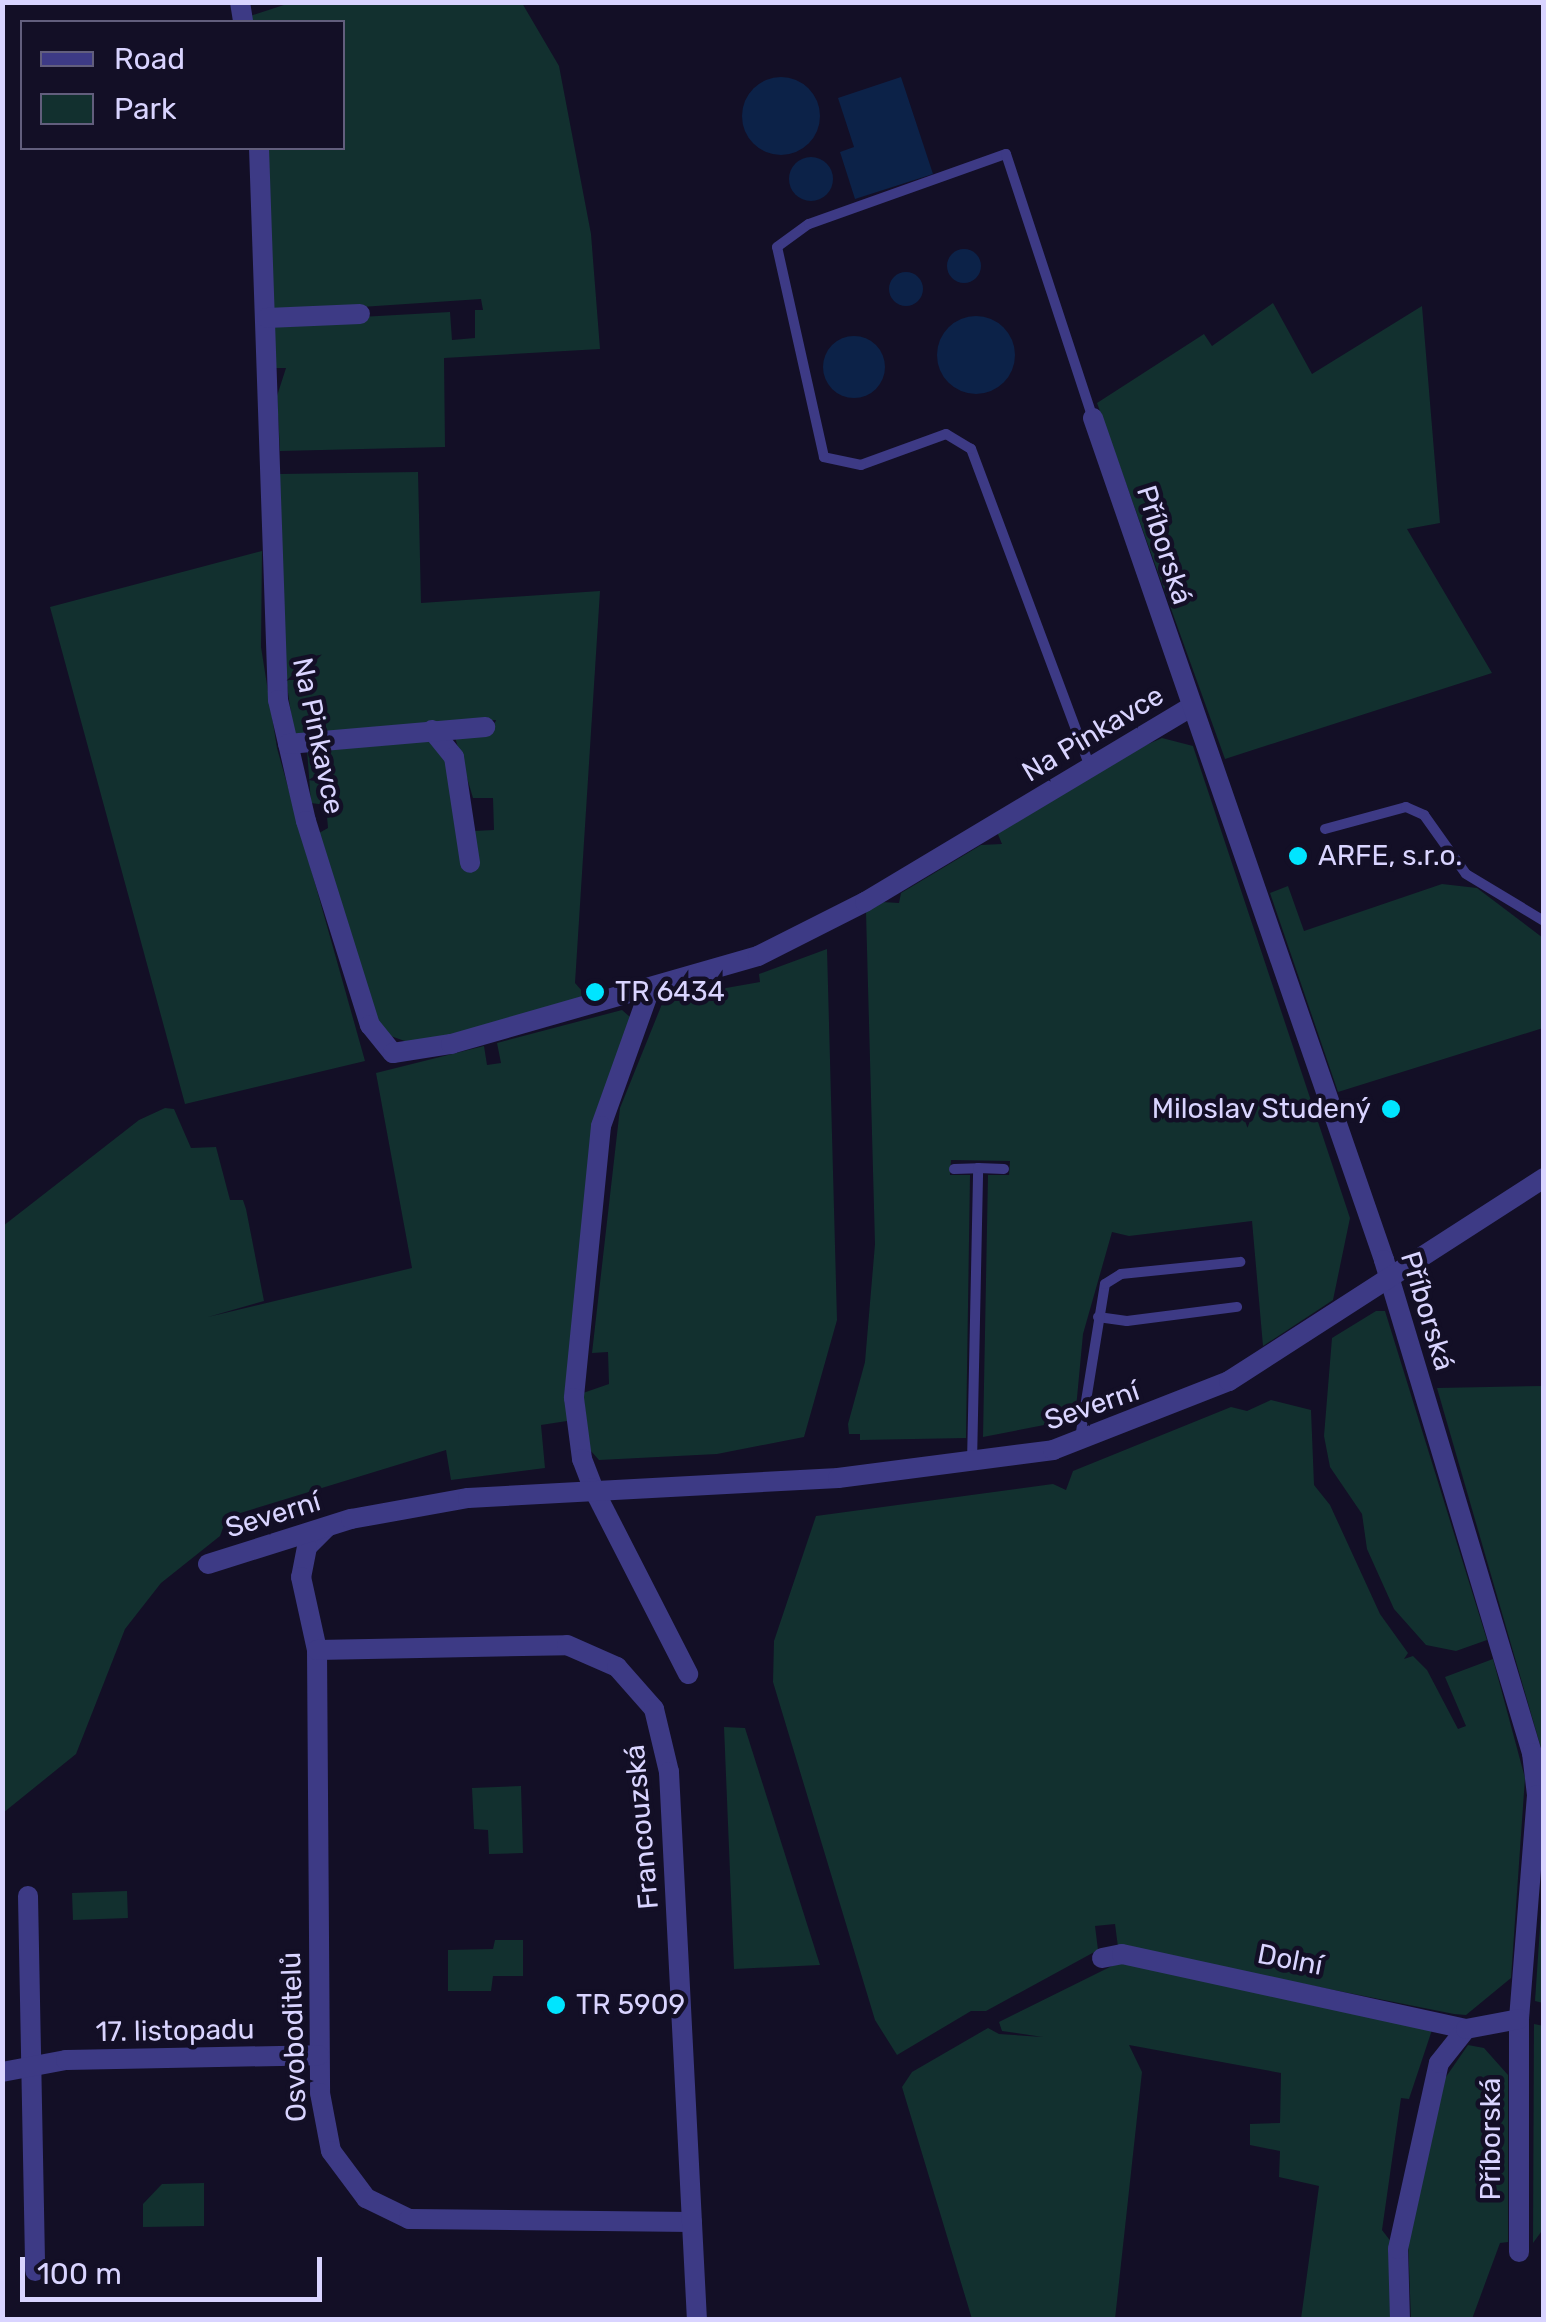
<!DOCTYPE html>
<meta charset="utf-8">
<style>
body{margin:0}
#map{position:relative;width:1546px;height:2322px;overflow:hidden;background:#130f26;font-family:Rubik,sans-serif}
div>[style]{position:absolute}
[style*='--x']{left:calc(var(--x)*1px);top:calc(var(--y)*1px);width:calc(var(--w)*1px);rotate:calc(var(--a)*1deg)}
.green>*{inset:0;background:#12302f;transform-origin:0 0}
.water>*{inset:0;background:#0c2248}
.round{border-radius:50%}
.service>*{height:10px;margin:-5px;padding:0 5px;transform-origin:5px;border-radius:5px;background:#3d3a85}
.minor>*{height:20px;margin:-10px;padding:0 10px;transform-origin:10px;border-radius:10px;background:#3d3a85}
.dots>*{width:28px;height:28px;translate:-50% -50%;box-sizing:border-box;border:5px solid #130f26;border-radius:50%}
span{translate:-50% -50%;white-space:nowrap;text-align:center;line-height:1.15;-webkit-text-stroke:9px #130f26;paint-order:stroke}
.street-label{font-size:28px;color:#d9d4ff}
.poi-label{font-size:28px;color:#d9d4ff}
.left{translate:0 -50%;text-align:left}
.right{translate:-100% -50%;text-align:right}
.frame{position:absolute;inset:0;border:5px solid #d9d4ff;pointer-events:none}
.legend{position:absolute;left:20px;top:20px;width:325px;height:130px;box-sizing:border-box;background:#130f26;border:2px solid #625e7d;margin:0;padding:12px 18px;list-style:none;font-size:30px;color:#d9d4ff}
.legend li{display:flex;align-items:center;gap:20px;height:50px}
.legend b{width:50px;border:2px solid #625e7d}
.scale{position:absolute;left:20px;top:2257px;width:302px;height:45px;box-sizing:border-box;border:5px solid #d9d4ff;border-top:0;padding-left:12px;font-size:30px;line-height:35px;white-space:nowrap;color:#d9d4ff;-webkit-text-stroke:8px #130f26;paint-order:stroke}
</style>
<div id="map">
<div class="green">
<div style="clip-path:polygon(293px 2px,522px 3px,559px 66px,591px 234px,600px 349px,444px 358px,445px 447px,280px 451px,277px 396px,286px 368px,274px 368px,271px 322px,450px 312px,452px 340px,475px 338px,475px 310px,483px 310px,481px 299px,271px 313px,267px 148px,342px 148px,342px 22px,251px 22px,250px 16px)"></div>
<div style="clip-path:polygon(1273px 303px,1312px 374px,1422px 306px,1440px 523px,1407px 529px,1492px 673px,1225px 759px,1097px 403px,1204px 334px,1212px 346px)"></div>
<div style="clip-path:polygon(418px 472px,421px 603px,600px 591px,575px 983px,590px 1000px,416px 1045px,385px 1034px,377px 1018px,319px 833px,328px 828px,326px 805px,311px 803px,307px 750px,437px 740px,474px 831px,494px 830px,493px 798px,473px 798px,454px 734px,491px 732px,496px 720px,294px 735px,277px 614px,280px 474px)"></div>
<div style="clip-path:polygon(262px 551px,261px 647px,277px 748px,365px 1061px,185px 1104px,50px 607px)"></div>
<div style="clip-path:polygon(1162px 738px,1193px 746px,1350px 1218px,1333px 1300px,1263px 1346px,1252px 1221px,1129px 1236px,1112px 1232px,1083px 1334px,1075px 1419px,983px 1437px,988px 1175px,1009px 1175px,1010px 1161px,951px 1160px,950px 1175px,970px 1175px,966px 1438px,860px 1440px,860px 1434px,849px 1434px,848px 1424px,865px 1362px,875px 1244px,866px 912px,882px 902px,899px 903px,901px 893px,981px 845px,1002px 844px,997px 832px,1107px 762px)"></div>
<div style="clip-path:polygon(1442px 884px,1477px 888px,1543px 938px,1543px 1028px,1338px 1092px,1270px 893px,1288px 886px,1304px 931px)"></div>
<div style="clip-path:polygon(827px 949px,837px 1320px,804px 1437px,717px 1454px,599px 1460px,590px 1450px,583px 1393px,609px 1384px,608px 1352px,592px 1353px,620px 1108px,664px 999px,760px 982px,759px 974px)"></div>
<div style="clip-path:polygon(622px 1010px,630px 1017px,597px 1117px,567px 1421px,541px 1425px,545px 1468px,451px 1480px,446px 1450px,227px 1517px,220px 1536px,161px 1583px,125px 1629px,76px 1754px,3px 1813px,3px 1226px,139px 1120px,165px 1108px,174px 1109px,191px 1148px,216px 1147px,230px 1200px,243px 1200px,246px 1209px,264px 1301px,208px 1317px,412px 1268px,376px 1073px,484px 1046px,487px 1065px,501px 1063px,497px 1043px)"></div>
<div style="clip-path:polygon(1376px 1311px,1385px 1311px,1487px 1640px,1456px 1651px,1426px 1645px,1394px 1609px,1367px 1549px,1362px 1514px,1330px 1467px,1324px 1436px,1332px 1338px)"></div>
<div style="clip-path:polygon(1543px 1386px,1544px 1386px,1543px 1755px,1437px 1388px)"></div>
<div style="clip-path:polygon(1271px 1400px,1311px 1410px,1314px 1485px,1330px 1505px,1380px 1614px,1408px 1653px,1404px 1659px,1413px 1656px,1427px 1670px,1458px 1729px,1466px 1726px,1445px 1677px,1493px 1659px,1525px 1778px,1511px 1978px,1466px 2015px,1454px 2014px,1118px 1947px,1115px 1924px,1095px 1926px,1098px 1950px,986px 2011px,971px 2011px,897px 2055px,875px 2020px,773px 1682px,774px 1641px,816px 1516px,1053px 1484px,1066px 1490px,1073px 1471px,1231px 1407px,1247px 1411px)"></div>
<div style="clip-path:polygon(724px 1727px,745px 1728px,820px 1965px,734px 1969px)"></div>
<div style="clip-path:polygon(521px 1786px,523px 1853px,489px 1854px,488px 1830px,474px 1829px,472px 1788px)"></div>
<div style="clip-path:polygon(1543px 1883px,1543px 2003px,1535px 2001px)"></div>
<div style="left:127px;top:1891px;width:27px;height:55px;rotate:88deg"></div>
<div style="clip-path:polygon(495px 1940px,523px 1940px,523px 1976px,493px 1976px,491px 1991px,448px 1991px,448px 1950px,493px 1949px)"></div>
<div style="clip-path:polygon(1122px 1961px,1434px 2024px,1409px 2099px,1401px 2098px,1394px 2146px,1382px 2230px,1392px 2243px,1392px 2319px,1301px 2319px,1319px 2186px,1279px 2177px,1280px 2151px,1250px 2145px,1250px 2124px,1280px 2123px,1281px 2073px,1129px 2045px,1142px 2072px,1115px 2319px,972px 2319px,902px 2087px,912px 2072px,988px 2028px,999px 2034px,1043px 2037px,1002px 2031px,999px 2022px)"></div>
<div style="clip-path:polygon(1534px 2024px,1544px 2026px,1544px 2228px,1533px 2243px)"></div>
<div style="clip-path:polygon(1468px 2045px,1484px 2048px,1508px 2075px,1508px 2242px,1500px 2243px,1472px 2319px,1411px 2320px,1408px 2239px,1439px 2087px)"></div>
<div style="clip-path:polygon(204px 2183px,204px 2226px,143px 2227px,143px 2204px,162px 2184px)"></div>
</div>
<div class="water">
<div style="clip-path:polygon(901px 77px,933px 174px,855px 199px,840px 152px,854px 147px,838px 98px)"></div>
<div class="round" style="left:742px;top:77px;width:78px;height:78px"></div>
<div class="round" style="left:789px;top:157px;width:44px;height:44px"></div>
<div class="round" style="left:947px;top:249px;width:34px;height:34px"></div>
<div class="round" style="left:889px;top:272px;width:34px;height:34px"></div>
<div class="round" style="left:937px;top:316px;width:78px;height:78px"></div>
<div class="round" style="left:823px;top:336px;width:62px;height:62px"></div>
</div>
<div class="service">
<div style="--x:1090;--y:767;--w:340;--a:-110.5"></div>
<div style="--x:971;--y:449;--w:29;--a:-149"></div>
<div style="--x:946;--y:434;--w:90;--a:160"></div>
<div style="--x:861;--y:465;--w:38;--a:-168"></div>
<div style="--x:824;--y:457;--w:215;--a:-102.6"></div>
<div style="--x:777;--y:247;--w:39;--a:-36"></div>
<div style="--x:809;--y:224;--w:209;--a:-19.6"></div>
<div style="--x:1006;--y:154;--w:278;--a:71.8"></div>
<div style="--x:1325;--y:829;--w:84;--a:-15.2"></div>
<div style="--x:1406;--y:807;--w:20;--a:24"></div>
<div style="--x:1424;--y:815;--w:72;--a:54.6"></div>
<div style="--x:1466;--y:874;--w:91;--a:31.1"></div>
<div style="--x:954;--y:1169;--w:24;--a:-2"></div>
<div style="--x:1098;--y:1317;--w:29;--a:8"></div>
<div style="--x:1127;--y:1321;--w:111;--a:-7.3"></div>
<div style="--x:1080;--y:1438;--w:156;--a:-80.8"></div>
<div style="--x:1105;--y:1284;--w:19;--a:-32"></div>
<div style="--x:1121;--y:1274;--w:120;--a:-5.8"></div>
<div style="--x:972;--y:1463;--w:295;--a:-88.8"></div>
<div style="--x:978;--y:1168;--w:26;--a:2"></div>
</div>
<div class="minor">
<div style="--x:240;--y:2;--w:20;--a:81"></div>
<div style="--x:259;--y:148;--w:552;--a:88.03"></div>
<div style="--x:278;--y:700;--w:124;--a:77"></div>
<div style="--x:306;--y:821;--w:214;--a:72.6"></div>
<div style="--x:370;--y:1025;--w:36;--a:51"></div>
<div style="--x:393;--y:1053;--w:59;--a:-8.8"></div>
<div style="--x:451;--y:1044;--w:319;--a:-16"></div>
<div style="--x:758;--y:956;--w:120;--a:-26.8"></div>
<div style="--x:865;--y:902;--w:378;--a:-30.9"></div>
<div style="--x:267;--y:318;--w:93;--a:-2.5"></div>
<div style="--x:1093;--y:418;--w:891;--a:70.93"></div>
<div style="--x:1384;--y:1260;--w:515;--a:73.29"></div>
<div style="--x:1532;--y:1753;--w:42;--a:83.2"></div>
<div style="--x:1537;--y:1795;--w:225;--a:94.6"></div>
<div style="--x:1519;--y:2019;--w:233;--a:90"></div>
<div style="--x:432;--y:730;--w:35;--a:51"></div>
<div style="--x:454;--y:757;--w:107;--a:81.4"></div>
<div style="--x:288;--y:744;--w:198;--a:-4.9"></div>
<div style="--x:650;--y:989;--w:145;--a:109.7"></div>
<div style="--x:601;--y:1126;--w:273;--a:95.7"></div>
<div style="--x:574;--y:1398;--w:62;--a:82.5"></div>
<div style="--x:582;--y:1459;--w:31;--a:69"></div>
<div style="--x:593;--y:1488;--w:209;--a:62.9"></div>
<div style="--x:327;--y:1527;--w:28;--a:135"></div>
<div style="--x:307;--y:1547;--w:31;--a:101"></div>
<div style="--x:301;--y:1577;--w:75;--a:77.6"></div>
<div style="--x:317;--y:1650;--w:443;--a:89.6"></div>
<div style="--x:320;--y:2093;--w:59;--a:79.3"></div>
<div style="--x:331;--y:2151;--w:59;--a:53.3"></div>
<div style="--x:366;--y:2198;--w:48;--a:26"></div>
<div style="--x:409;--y:2219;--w:283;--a:0.6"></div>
<div style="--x:208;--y:1564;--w:150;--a:-17.5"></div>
<div style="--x:351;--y:1519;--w:119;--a:-10.2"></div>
<div style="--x:468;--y:1498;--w:371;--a:-3.1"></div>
<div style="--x:838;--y:1478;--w:217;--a:-7.4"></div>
<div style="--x:1053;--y:1450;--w:189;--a:-21.4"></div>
<div style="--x:1229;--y:1381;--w:375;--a:-32.8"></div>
<div style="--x:317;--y:1650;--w:250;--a:-1.1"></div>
<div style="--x:567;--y:1645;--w:55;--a:23.7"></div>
<div style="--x:617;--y:1667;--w:56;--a:48.6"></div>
<div style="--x:654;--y:1709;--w:65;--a:76.6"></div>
<div style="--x:669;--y:1772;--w:549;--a:87.08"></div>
<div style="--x:28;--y:1896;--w:375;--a:88.9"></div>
<div style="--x:1102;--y:1958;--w:20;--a:-11"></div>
<div style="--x:1122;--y:1954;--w:352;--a:12.3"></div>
<div style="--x:2;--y:2072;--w:65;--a:-10.6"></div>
<div style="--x:66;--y:2060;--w:253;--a:-1.1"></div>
<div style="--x:1400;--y:2320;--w:71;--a:-91.6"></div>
<div style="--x:1398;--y:2249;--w:190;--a:-77.6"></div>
<div style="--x:1439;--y:2063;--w:43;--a:-51.5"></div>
<div style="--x:1466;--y:2029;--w:54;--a:-10.7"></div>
</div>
<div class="dots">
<div style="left:1298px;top:856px;background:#00e5ff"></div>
<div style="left:595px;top:992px;background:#00e5ff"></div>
<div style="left:1391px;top:1109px;background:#00e5ff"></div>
<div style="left:556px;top:2005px;background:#00e5ff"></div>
</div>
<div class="street-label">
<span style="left:1164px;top:545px;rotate:72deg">Příborská</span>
<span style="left:1093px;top:734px;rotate:-31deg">Na Pinkavce</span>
<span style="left:318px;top:736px;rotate:78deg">Na Pinkavce</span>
<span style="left:1427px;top:1311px;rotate:73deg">Příborská</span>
<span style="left:1092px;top:1406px;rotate:-19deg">Severní</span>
<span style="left:273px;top:1515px;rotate:-17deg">Severní</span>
<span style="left:642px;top:1827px;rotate:-95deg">Francouzská</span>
<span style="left:1290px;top:1960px;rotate:11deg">Dolní</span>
<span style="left:175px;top:2031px;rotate:-1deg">17. listopadu</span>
<span style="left:294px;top:2037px;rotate:-92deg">Osvoboditelů</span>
<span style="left:1491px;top:2139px;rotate:-90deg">Příborská</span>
</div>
<div class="poi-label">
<span class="left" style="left:1318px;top:856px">ARFE, s.r.o.</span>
<span class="left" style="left:615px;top:992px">TR 6434</span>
<span class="right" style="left:1371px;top:1109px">Miloslav Studený</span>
<span class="left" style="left:576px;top:2005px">TR 5909</span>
</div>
<div class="frame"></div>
<ul class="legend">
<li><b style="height:12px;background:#3d3a85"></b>Road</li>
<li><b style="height:28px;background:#12302f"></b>Park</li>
</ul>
<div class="scale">100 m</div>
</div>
